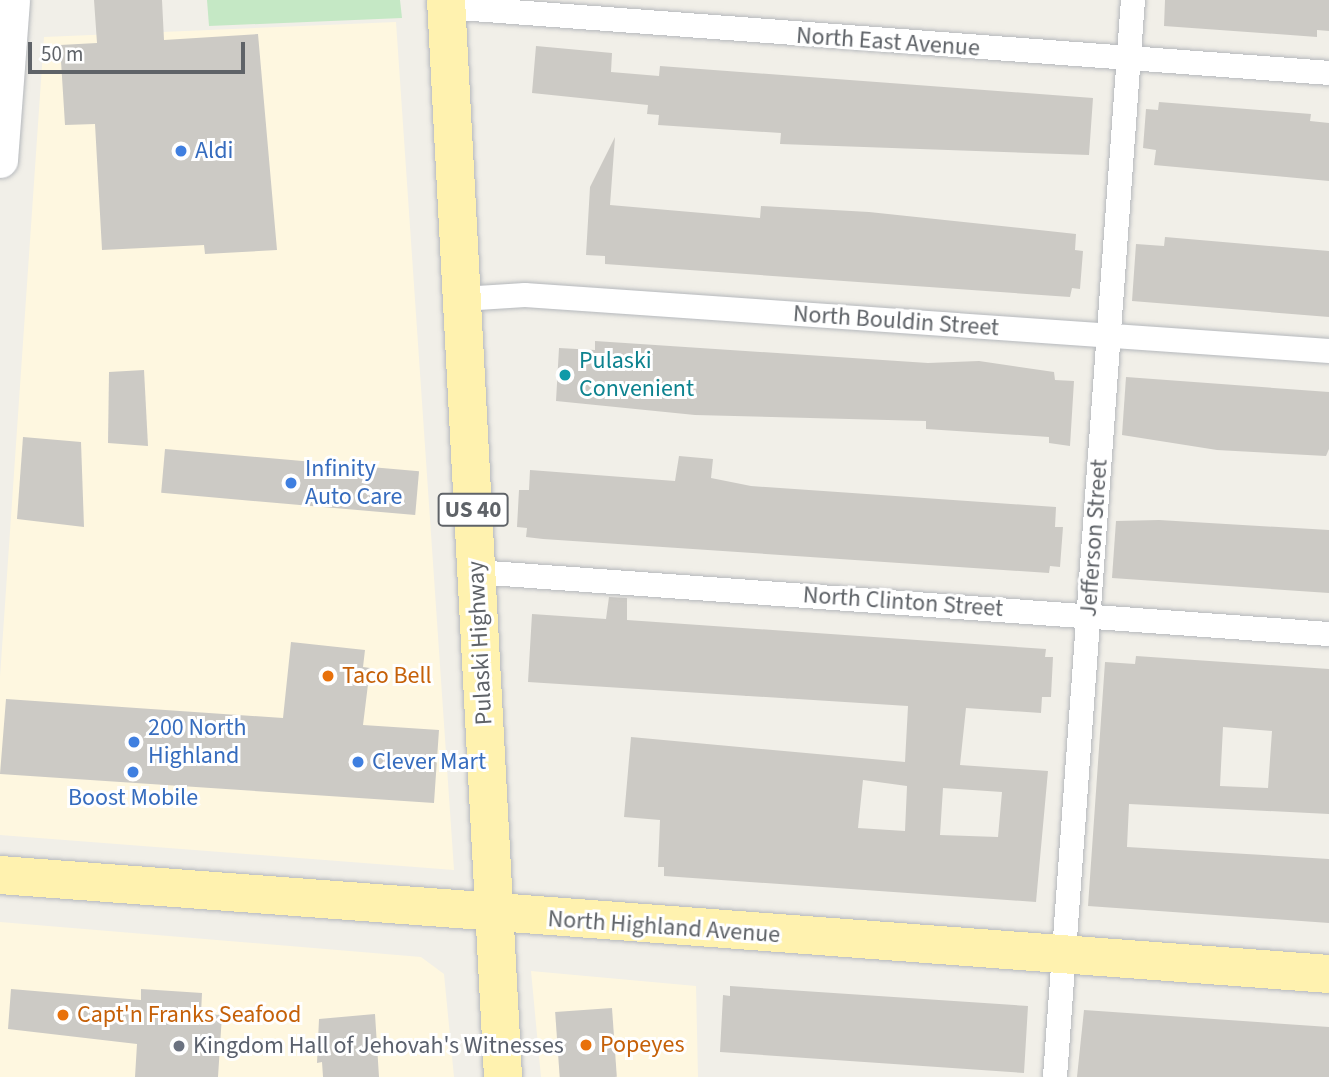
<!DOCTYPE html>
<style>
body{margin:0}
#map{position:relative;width:1329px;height:1077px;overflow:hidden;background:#f1efe8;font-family:"Source Sans 3",sans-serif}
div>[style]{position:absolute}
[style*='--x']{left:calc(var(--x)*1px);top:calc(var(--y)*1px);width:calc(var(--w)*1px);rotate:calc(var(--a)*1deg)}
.commercial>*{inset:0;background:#fef7e0}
.green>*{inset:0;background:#c5e8c5}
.building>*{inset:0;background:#cccac5;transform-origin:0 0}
.roads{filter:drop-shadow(0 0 2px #b5b8bc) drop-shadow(0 0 2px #b5b8bc)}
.street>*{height:24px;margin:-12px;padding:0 12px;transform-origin:12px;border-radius:12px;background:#fff}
.secondary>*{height:35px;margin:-17.5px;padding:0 17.5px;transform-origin:17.5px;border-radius:17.5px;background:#fff}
.primary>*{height:38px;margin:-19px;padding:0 19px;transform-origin:19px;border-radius:19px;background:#fff2af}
.dots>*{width:19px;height:19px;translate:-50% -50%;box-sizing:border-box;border:4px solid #fff;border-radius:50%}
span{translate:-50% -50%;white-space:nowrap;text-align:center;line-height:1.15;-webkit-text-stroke:6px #fff;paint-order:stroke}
.shield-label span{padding:2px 5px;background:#fff;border:2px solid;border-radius:5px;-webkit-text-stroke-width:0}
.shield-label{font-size:23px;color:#5f6368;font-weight:700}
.street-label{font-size:24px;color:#5f6368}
.shop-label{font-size:24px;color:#366cbe}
.left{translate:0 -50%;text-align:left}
.culture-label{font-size:24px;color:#0d838f}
.food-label{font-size:24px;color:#c56008}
.worship-label{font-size:24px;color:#5b616d}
.scale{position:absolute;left:28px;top:42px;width:217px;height:32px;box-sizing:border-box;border:4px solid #5f6368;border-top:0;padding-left:9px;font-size:21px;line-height:24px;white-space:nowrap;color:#5f6368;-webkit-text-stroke:5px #fff;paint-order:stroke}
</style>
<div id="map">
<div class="commercial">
<div style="clip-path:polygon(396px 22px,454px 870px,0 835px,0 677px,44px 37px)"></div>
<div style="clip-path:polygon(0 922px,421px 957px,444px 974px,454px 1077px,0 1077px)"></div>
<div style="clip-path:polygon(531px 971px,696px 986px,698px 1077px,541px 1077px)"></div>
</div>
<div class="green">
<div style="clip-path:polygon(207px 0,400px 0,402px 18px,209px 26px)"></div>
</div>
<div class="building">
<div style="clip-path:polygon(94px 0,162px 0,164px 40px,258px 34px,277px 250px,205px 254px,204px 245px,102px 250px,95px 124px,65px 125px,60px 45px,97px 43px)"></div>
<div style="clip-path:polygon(1165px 0,1329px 0,1329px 31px,1317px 30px,1317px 37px,1164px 26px)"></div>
<div style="clip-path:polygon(536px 46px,612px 53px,611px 72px,659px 76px,660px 66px,1093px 98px,1089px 155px,780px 144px,781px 133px,658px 125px,659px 115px,647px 114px,648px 105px,532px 93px)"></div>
<div style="clip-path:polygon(1159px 102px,1311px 114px,1310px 121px,1329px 123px,1329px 181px,1154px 165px,1156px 150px,1143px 148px,1146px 109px,1158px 110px)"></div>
<div style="clip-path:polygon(615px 137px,610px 205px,760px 218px,761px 206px,869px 212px,1076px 234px,1075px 250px,1083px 251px,1080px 289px,1072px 288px,1070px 297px,605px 264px,605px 256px,586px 255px,590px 187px)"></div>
<div style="clip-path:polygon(1165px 237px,1329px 251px,1329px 317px,1132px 301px,1136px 244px,1164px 246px)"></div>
<div style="clip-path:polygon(595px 341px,928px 363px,979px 361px,1054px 372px,1055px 380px,1074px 381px,1070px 446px,1049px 443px,1049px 437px,926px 429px,926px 421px,695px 415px,556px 401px,559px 348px,595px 350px)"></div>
<div style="clip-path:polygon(144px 370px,148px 446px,108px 443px,109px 372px)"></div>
<div style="clip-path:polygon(1126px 377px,1329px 392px,1329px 449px,1326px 456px,1217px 450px,1122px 435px)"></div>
<div style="clip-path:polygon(23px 437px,81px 442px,84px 527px,17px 519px)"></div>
<div style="left:165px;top:449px;width:255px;height:44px;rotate:5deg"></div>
<div style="clip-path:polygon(679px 456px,713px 459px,711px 478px,751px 486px,1056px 507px,1055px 527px,1063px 527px,1060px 567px,1050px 566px,1049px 573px,543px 539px,526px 537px,527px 528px,517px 527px,519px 490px,529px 490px,530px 470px,675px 481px)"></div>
<div style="clip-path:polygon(1159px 520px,1329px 530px,1329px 593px,1112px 578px,1116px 521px)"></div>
<div style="clip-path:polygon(evenodd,609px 597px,627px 598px,627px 620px,1046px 649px,1045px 657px,1053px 657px,1051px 697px,1042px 697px,1041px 713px,966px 708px,960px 765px,1048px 771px,1036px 902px,664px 876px,664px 867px,658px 867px,660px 820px,624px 817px,631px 737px,905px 762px,908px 706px,528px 682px,532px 614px,606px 619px,609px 597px,863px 780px,907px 786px,905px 831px,858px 828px,863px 780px,609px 597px,943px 788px,1002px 792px,998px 837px,940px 835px,943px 788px)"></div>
<div style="clip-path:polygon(291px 642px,365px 650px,363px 667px,370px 668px,363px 725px,439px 730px,434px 803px,0 774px,6px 699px,283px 718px)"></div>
<div style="clip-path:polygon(evenodd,1136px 656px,1329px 669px,1329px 814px,1129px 804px,1127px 847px,1329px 859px,1329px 923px,1088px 906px,1105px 662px,1135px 664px,1136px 656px,1223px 727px,1272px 731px,1268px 788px,1220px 786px,1223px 727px)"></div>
<div style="clip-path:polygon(730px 986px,1028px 1006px,1024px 1073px,720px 1052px,723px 995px,730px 996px)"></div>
<div style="clip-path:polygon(11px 989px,141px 1000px,141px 989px,202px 993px,201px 1014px,222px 1015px,218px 1077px,135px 1077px,137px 1044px,8px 1029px)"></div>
<div style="left:612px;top:1008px;width:69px;height:57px;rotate:86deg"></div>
<div style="clip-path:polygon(1084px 1010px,1329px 1027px,1329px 1077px,1077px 1077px)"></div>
<div style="clip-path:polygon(375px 1014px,379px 1077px,323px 1077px,322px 1062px,317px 1063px,319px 1019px)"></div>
</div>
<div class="roads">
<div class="street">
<div style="--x:446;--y:7;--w:885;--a:4.27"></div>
<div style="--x:462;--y:299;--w:63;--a:-3.6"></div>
<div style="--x:525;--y:295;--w:806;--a:3.98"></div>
<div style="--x:476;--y:572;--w:855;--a:4.16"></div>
<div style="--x:1055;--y:1077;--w:1080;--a:-85.86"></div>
</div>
<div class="secondary">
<div style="--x:0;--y:160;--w:160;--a:-85.7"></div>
</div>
<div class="primary">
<div style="--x:446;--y:0;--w:1079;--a:86.97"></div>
<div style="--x:0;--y:875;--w:1333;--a:4.26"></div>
</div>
</div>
<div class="dots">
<div style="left:181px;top:151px;background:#3f7fe0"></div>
<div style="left:565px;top:375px;background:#0f9aa8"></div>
<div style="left:291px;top:483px;background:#3f7fe0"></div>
<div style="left:328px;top:676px;background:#e8710a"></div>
<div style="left:134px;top:742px;background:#3f7fe0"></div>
<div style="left:358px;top:762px;background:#3f7fe0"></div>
<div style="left:133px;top:772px;background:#3f7fe0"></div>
<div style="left:63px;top:1015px;background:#e8710a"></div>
<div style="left:586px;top:1045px;background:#e8710a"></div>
<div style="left:179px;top:1046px;background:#6b7280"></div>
</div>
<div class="shield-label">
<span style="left:473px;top:510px">US 40</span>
</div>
<div class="street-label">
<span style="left:888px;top:42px;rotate:4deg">North East Avenue</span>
<span style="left:896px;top:321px;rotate:4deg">North Bouldin Street</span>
<span style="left:1094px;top:538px;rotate:-86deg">Jefferson Street</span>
<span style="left:903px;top:602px;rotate:4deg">North Clinton Street</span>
<span style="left:480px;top:643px;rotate:-93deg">Pulaski Highway</span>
<span style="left:664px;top:927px;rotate:4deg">North Highland Avenue</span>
</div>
<div class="shop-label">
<span class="left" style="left:195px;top:151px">Aldi</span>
<span class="left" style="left:305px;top:483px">Infinity<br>Auto Care</span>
<span class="left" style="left:148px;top:742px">200 North<br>Highland</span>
<span class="left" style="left:372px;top:762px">Clever Mart</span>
<span style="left:133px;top:798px">Boost Mobile</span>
</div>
<div class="culture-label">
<span class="left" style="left:579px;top:375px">Pulaski<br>Convenient</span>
</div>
<div class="food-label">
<span class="left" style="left:342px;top:676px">Taco Bell</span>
<span class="left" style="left:77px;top:1015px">Capt'n Franks Seafood</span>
<span class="left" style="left:600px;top:1045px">Popeyes</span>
</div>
<div class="worship-label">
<span class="left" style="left:193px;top:1046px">Kingdom Hall of Jehovah's Witnesses</span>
</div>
<div class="scale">50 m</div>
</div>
